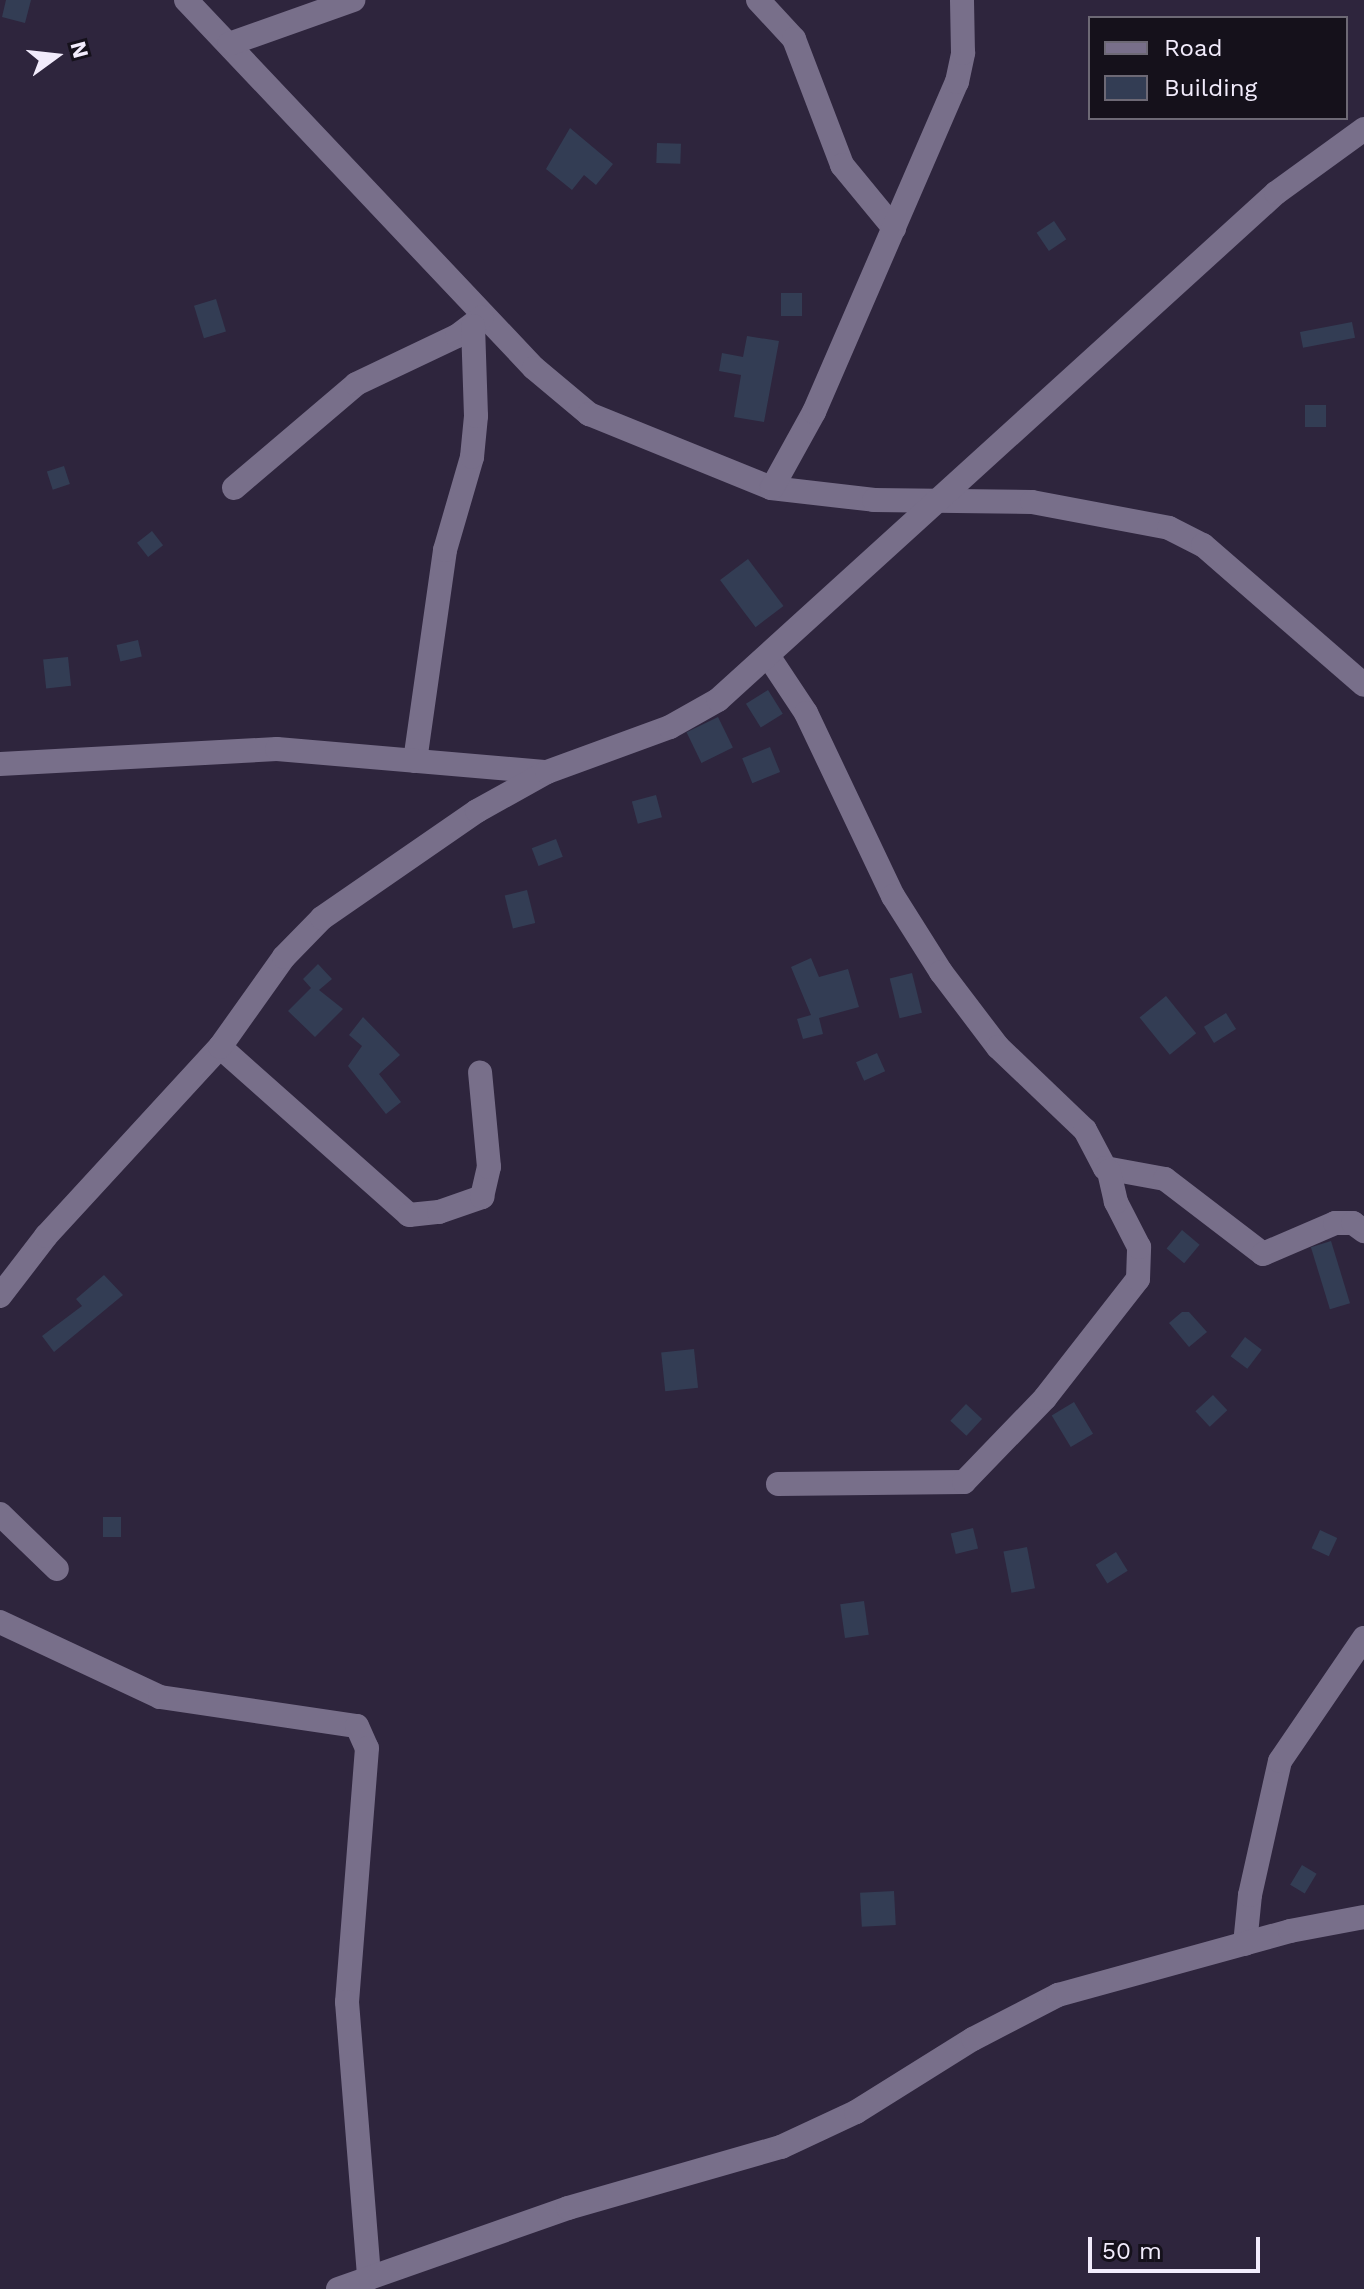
<!DOCTYPE html>
<style>
body{margin:0}
#map{position:relative;width:1364px;height:2289px;overflow:hidden;background:#2e253d;font-family:"Work Sans",sans-serif}
div>[style]{position:absolute}
[style*='--x']{left:calc(var(--x)*1px);top:calc(var(--y)*1px);width:calc(var(--w)*1px);rotate:calc(var(--a)*1deg)}
.building>*{inset:0;background:#333d54;transform-origin:0 0}
.minor>*{height:24px;margin:-12px;padding:0 12px;transform-origin:12px;border-radius:12px;background:#786f8a}
span{translate:-50% -50%;white-space:nowrap;text-align:center;line-height:1.15;-webkit-text-stroke:6px #15111b;paint-order:stroke}
.legend{position:absolute;left:1088px;top:16px;width:260px;height:104px;box-sizing:border-box;background:#15111b;border:2px solid #6d6975;margin:0;padding:10px 14px;list-style:none;font-size:24px;color:#f2ecfc}
.legend li{display:flex;align-items:center;gap:16px;height:40px}
.legend b{width:40px;border:2px solid #6d6975}
.north{position:absolute;left:16px;top:16px;width:80px;height:80px;-webkit-text-stroke:6px #15111b;paint-order:stroke;rotate:75deg;font-size:22px;font-weight:700;line-height:32px;text-align:center;color:#f2ecfc}
.north::after{content:'';display:block;margin:auto;width:28px;height:36px;background:#f2ecfc;clip-path:polygon(50% 0,100% 100%,50% 72%,0 100%)}
.scale{position:absolute;left:1088px;top:2237px;width:172px;height:36px;box-sizing:border-box;border:4px solid #f2ecfc;border-top:0;padding-left:10px;font-size:24px;line-height:28px;white-space:nowrap;color:#f2ecfc;-webkit-text-stroke:6px #15111b;paint-order:stroke}
</style>
<div id="map">
<div class="building">
<div style="clip-path:polygon(6px 0,31px 0,25px 23px,2px 17px)"></div>
<div style="clip-path:polygon(570px 128px,613px 164px,596px 185px,584px 175px,572px 190px,546px 169px)"></div>
<div style="left:657px;top:143px;width:24px;height:20px;rotate:2deg"></div>
<div style="left:1054px;top:221px;width:22px;height:21px;rotate:56deg"></div>
<div style="left:781px;top:293px;width:21px;height:23px"></div>
<div style="left:216px;top:299px;width:34px;height:23px;rotate:73deg"></div>
<div style="left:1352px;top:322px;width:16px;height:53px;rotate:79deg"></div>
<div style="clip-path:polygon(747px 336px,779px 341px,764px 422px,734px 417px,741px 375px,719px 371px,722px 353px,743px 357px)"></div>
<div style="left:1305px;top:405px;width:21px;height:22px"></div>
<div style="left:64px;top:466px;width:19px;height:18px;rotate:72deg"></div>
<div style="left:152px;top:531px;width:18px;height:19px;rotate:52deg"></div>
<div style="left:748px;top:559px;width:59px;height:35px;rotate:53deg"></div>
<div style="left:138px;top:640px;width:17px;height:22px;rotate:77deg"></div>
<div style="left:68px;top:657px;width:29px;height:25px;rotate:84deg"></div>
<div style="left:768px;top:690px;width:28px;height:26px;rotate:58deg"></div>
<div style="left:718px;top:717px;width:34px;height:35px;rotate:64deg"></div>
<div style="left:770px;top:747px;width:27px;height:30px;rotate:68deg"></div>
<div style="left:656px;top:795px;width:23px;height:25px;rotate:75deg"></div>
<div style="left:556px;top:839px;width:19px;height:26px;rotate:69deg"></div>
<div style="left:527px;top:890px;width:34px;height:23px;rotate:76deg"></div>
<div style="clip-path:polygon(811px 958px,819px 977px,848px 969px,859px 1007px,819px 1018px,823px 1034px,803px 1039px,797px 1019px,811px 1015px,791px 967px)"></div>
<div style="clip-path:polygon(318px 964px,332px 979px,319px 990px,343px 1009px,315px 1037px,288px 1011px,311px 988px,303px 979px)"></div>
<div style="left:912px;top:973px;width:41px;height:23px;rotate:76deg"></div>
<div style="left:1166px;top:996px;width:48px;height:34px;rotate:51deg"></div>
<div style="left:1226px;top:1013px;width:19px;height:26px;rotate:58deg"></div>
<div style="clip-path:polygon(363px 1017px,400px 1055px,379px 1074px,401px 1102px,386px 1114px,348px 1066px,362px 1046px,349px 1035px)"></div>
<div style="left:877px;top:1053px;width:20px;height:23px;rotate:66deg"></div>
<div style="left:1182px;top:1230px;width:23px;height:24px;rotate:40deg"></div>
<div style="left:1331px;top:1241px;width:65px;height:21px;rotate:73deg"></div>
<div style="clip-path:polygon(104px 1275px,123px 1295px,54px 1352px,42px 1336px,82px 1306px,76px 1299px)"></div>
<div style="clip-path:polygon(1182px 1312px,1189px 1312px,1207px 1332px,1189px 1347px,1169px 1323px)"></div>
<div style="left:1245px;top:1337px;width:21px;height:24px;rotate:37deg"></div>
<div style="left:694px;top:1349px;width:39px;height:33px;rotate:84deg"></div>
<div style="left:1213px;top:1395px;width:21px;height:24px;rotate:47deg"></div>
<div style="left:1074px;top:1402px;width:37px;height:26px;rotate:59deg"></div>
<div style="left:966px;top:1404px;width:22px;height:23px;rotate:43deg"></div>
<div style="left:103px;top:1517px;width:18px;height:20px"></div>
<div style="left:973px;top:1528px;width:21px;height:23px;rotate:76deg"></div>
<div style="left:1320px;top:1530px;width:19px;height:20px;rotate:25deg"></div>
<div style="left:1027px;top:1547px;width:42px;height:24px;rotate:79deg"></div>
<div style="left:1116px;top:1552px;width:22px;height:24px;rotate:58deg"></div>
<div style="left:864px;top:1601px;width:34px;height:24px;rotate:82deg"></div>
<div style="left:1302px;top:1865px;width:17px;height:23px;rotate:31deg"></div>
<div style="left:894px;top:1891px;width:34px;height:34px;rotate:87deg"></div>
</div>
<div class="minor">
<div style="--x:186;--y:0;--w:506;--a:46.6"></div>
<div style="--x:534;--y:368;--w:72;--a:39.9"></div>
<div style="--x:589;--y:414;--w:196;--a:22.1"></div>
<div style="--x:771;--y:488;--w:104;--a:6.6"></div>
<div style="--x:874;--y:500;--w:158;--a:0.7"></div>
<div style="--x:1032;--y:502;--w:139;--a:10.7"></div>
<div style="--x:1169;--y:528;--w:38;--a:27"></div>
<div style="--x:1203;--y:545;--w:213;--a:41"></div>
<div style="--x:758;--y:0;--w:53;--a:47.3"></div>
<div style="--x:794;--y:39;--w:135;--a:69.1"></div>
<div style="--x:842;--y:165;--w:82;--a:50.5"></div>
<div style="--x:229;--y:44;--w:132;--a:-19.5"></div>
<div style="--x:234;--y:488;--w:160;--a:-40.4"></div>
<div style="--x:356;--y:384;--w:112;--a:-25.4"></div>
<div style="--x:457;--y:336;--w:31;--a:-37"></div>
<div style="--x:772;--y:488;--w:87;--a:-61.1"></div>
<div style="--x:814;--y:412;--w:360;--a:-66.6"></div>
<div style="--x:957;--y:82;--w:30;--a:-78"></div>
<div style="--x:963;--y:53;--w:53;--a:-91.1"></div>
<div style="--x:769;--y:657;--w:67;--a:56.5"></div>
<div style="--x:806;--y:713;--w:203;--a:64.6"></div>
<div style="--x:893;--y:896;--w:90;--a:57.7"></div>
<div style="--x:941;--y:972;--w:94;--a:52.8"></div>
<div style="--x:998;--y:1047;--w:120;--a:43.7"></div>
<div style="--x:1085;--y:1130;--w:43;--a:62.2"></div>
<div style="--x:1105;--y:1168;--w:61;--a:10.4"></div>
<div style="--x:1165;--y:1179;--w:123;--a:37.4"></div>
<div style="--x:1263;--y:1254;--w:78;--a:-23.3"></div>
<div style="--x:1335;--y:1223;--w:18;--a:0"></div>
<div style="--x:1353;--y:1223;--w:14;--a:36"></div>
<div style="--x:415;--y:761;--w:213;--a:-81.9"></div>
<div style="--x:445;--y:550;--w:97;--a:-73.8"></div>
<div style="--x:472;--y:457;--w:41;--a:-84.4"></div>
<div style="--x:476;--y:416;--w:90;--a:-91.9"></div>
<div style="--x:0;--y:764;--w:277;--a:-3.1"></div>
<div style="--x:277;--y:749;--w:271;--a:4.9"></div>
<div style="--x:220;--y:1047;--w:253;--a:41.6"></div>
<div style="--x:409;--y:1215;--w:30;--a:-6"></div>
<div style="--x:439;--y:1212;--w:46;--a:-19.2"></div>
<div style="--x:482;--y:1197;--w:31;--a:-77"></div>
<div style="--x:489;--y:1167;--w:95;--a:-95.4"></div>
<div style="--x:0;--y:1296;--w:76;--a:-52.5"></div>
<div style="--x:46;--y:1236;--w:257;--a:-47.4"></div>
<div style="--x:220;--y:1047;--w:110;--a:-54.6"></div>
<div style="--x:284;--y:957;--w:54;--a:-45.7"></div>
<div style="--x:322;--y:918;--w:188;--a:-34.6"></div>
<div style="--x:477;--y:811;--w:80;--a:-29.1"></div>
<div style="--x:547;--y:772;--w:131;--a:-20.1"></div>
<div style="--x:670;--y:727;--w:55;--a:-29.4"></div>
<div style="--x:718;--y:700;--w:754;--a:-42.26"></div>
<div style="--x:1276;--y:193;--w:109;--a:-36"></div>
<div style="--x:778;--y:1484;--w:186;--a:-0.6"></div>
<div style="--x:964;--y:1482;--w:117;--a:-46"></div>
<div style="--x:1045;--y:1398;--w:151;--a:-52"></div>
<div style="--x:1138;--y:1279;--w:32;--a:-88"></div>
<div style="--x:1139;--y:1247;--w:51;--a:-117.1"></div>
<div style="--x:1116;--y:1202;--w:32;--a:-103"></div>
<div style="--x:0;--y:1514;--w:79;--a:44"></div>
<div style="--x:0;--y:1622;--w:177;--a:25.1"></div>
<div style="--x:160;--y:1697;--w:199;--a:8.4"></div>
<div style="--x:357;--y:1726;--w:24;--a:66"></div>
<div style="--x:367;--y:1748;--w:255;--a:94.5"></div>
<div style="--x:347;--y:2002;--w:277;--a:85.4"></div>
<div style="--x:1245;--y:1944;--w:49;--a:-84.2"></div>
<div style="--x:1250;--y:1895;--w:137;--a:-77.4"></div>
<div style="--x:1280;--y:1761;--w:149;--a:-55.7"></div>
<div style="--x:338;--y:2289;--w:244;--a:-19.4"></div>
<div style="--x:568;--y:2208;--w:222;--a:-16"></div>
<div style="--x:781;--y:2147;--w:83;--a:-25"></div>
<div style="--x:856;--y:2112;--w:138;--a:-32"></div>
<div style="--x:973;--y:2039;--w:96;--a:-27.4"></div>
<div style="--x:1058;--y:1995;--w:241;--a:-15.4"></div>
<div style="--x:1290;--y:1931;--w:75;--a:-10.7"></div>
</div>
<ul class="legend">
<li><b style="height:10px;background:#786f8a"></b>Road</li>
<li><b style="height:22px;background:#333d54"></b>Building</li>
</ul>
<div class="north">N</div>
<div class="scale">50 m</div>
</div>
